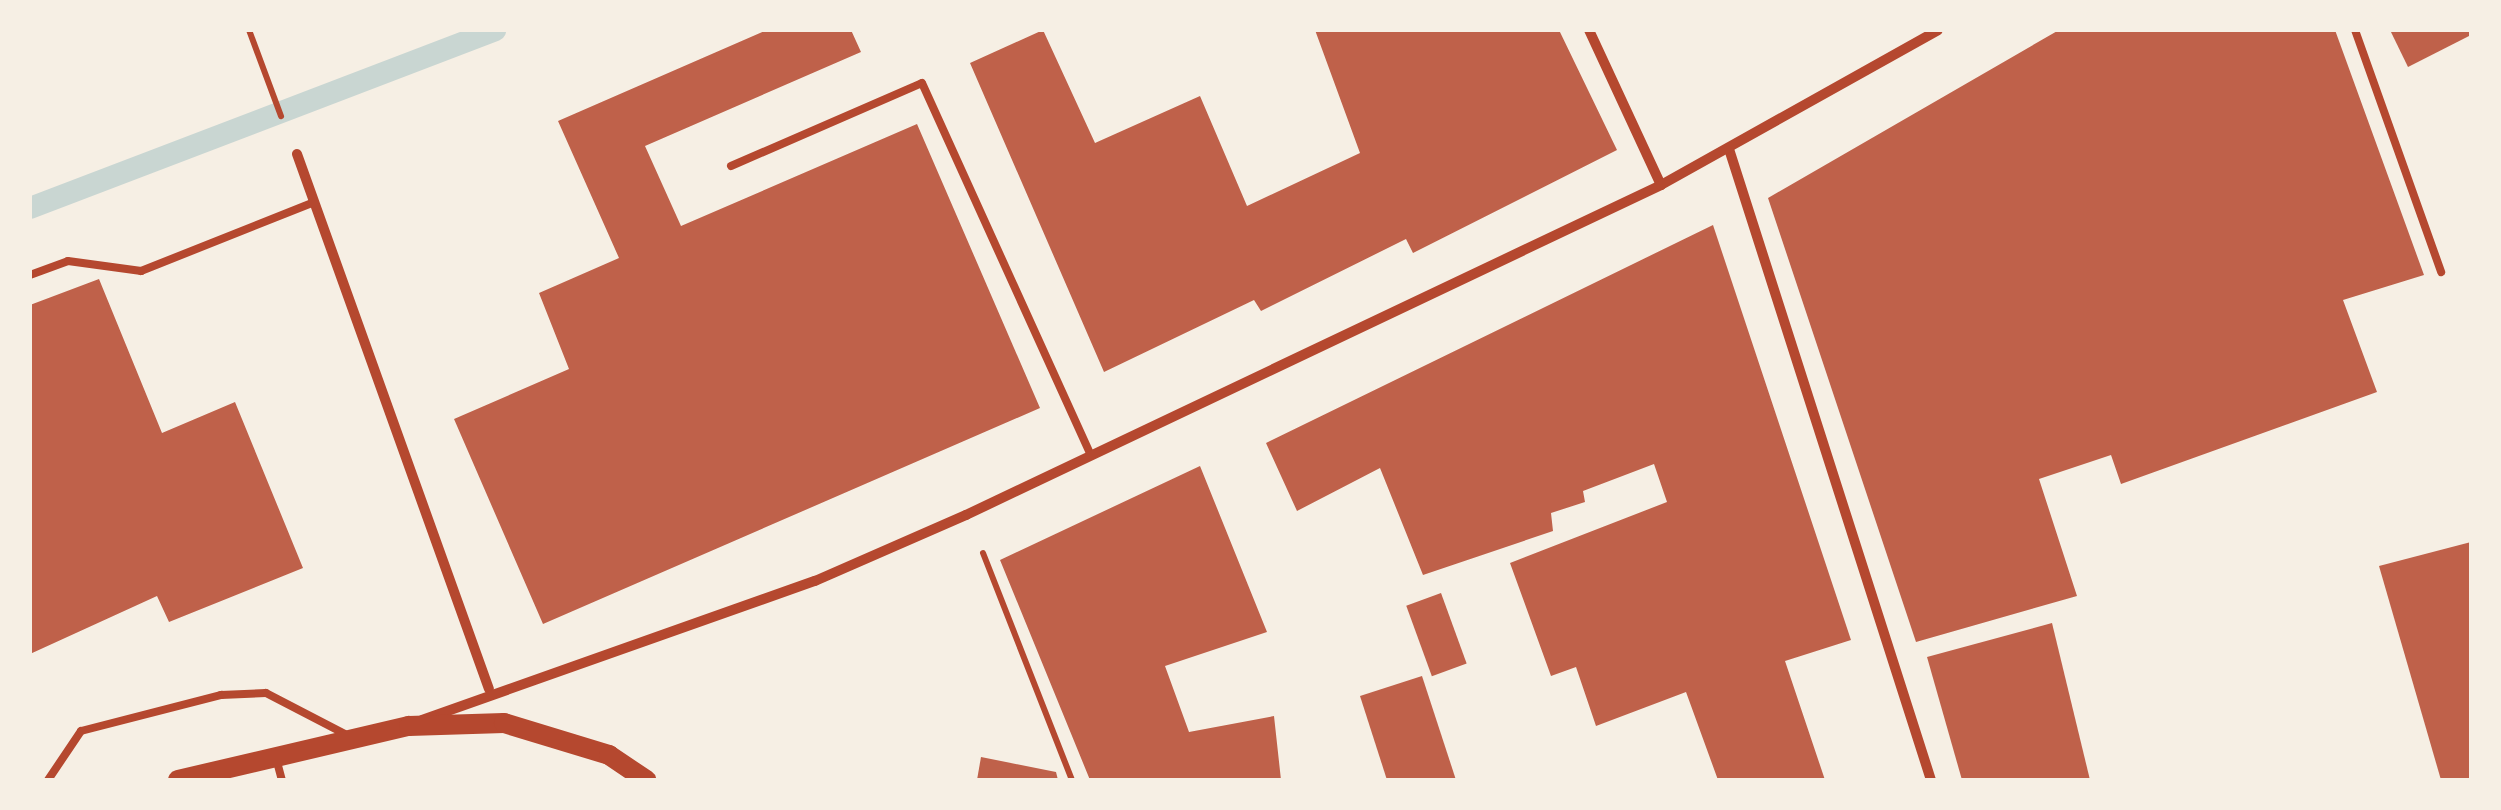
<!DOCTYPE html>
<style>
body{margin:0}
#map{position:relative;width:2501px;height:810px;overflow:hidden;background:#f6efe4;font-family:"Asap Condensed",sans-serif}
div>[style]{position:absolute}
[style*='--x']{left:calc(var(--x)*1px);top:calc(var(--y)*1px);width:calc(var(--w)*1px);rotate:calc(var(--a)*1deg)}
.stream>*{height:22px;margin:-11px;padding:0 11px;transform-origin:11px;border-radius:11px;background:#c9d6d2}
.building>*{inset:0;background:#bf614a;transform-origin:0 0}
.path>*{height:6px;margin:-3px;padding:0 3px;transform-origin:3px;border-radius:3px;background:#b5482f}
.service>*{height:8px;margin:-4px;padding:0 4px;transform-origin:4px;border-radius:4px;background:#b5482f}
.minor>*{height:10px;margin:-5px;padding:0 5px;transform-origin:5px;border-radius:5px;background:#b5482f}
.secondary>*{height:20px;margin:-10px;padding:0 10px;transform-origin:10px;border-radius:10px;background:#b5482f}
span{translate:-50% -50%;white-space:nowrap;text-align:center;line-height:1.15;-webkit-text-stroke:8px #f6efe4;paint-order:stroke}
.frame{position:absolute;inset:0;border:32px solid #f6efe4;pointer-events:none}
</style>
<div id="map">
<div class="stream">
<div style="--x:30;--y:208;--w:498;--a:-20.9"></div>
</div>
<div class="building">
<div style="clip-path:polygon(767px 30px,851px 30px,861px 52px,645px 146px,681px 226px,917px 124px,1040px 408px,543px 624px,454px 419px,569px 369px,539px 293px,619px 258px,558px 121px)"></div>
<div style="clip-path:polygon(1043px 30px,1095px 143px,1200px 96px,1247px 206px,1360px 153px,1315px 30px,1559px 30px,1617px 150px,1413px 253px,1406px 239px,1261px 311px,1254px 300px,1104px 372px,970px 63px)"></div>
<div style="clip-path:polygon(2059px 30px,2335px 30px,2424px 275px,2343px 300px,2377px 392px,2121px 484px,2111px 455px,2039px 479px,2077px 596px,1916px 642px,1768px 198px)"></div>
<div style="clip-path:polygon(2390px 30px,2471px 30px,2471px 35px,2408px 67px)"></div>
<div style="clip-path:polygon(1713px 225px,1851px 640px,1785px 661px,1825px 780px,1718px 780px,1686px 692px,1596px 726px,1576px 667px,1551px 676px,1510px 563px,1667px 502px,1654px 464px,1583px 491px,1585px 502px,1551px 513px,1553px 531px,1423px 575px,1380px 468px,1297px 511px,1266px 443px)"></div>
<div style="clip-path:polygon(99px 279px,162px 433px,235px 402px,303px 568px,169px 622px,157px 596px,30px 654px,30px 305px)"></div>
<div style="clip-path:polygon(1200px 466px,1267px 632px,1165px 666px,1189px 732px,1274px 716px,1281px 780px,1090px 780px,1000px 560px)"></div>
<div style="clip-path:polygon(2471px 542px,2471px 780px,2441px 780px,2379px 566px)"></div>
<div style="left:1441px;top:593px;width:75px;height:37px;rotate:70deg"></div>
<div style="clip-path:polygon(2052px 623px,2090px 780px,1962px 780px,1927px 657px)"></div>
<div style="clip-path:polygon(1422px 676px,1456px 780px,1387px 780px,1360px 696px)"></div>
<div style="clip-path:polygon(981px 757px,1056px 772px,1058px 780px,977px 780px)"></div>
</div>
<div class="path">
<div style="--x:249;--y:30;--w:92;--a:69.6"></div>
<div style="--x:983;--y:553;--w:244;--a:68.6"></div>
</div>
<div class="service">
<div style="--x:2355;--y:30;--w:257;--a:70.4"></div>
<div style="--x:731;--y:166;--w:208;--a:-23.5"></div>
<div style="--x:922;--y:83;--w:409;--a:65.6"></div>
<div style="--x:30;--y:275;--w:40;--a:-20.2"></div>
<div style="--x:68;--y:261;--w:74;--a:7.8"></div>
<div style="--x:141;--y:271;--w:186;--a:-21.7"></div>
<div style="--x:276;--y:758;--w:23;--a:75"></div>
<div style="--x:48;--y:780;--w:59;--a:-56"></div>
<div style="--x:81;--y:731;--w:145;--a:-14.4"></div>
<div style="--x:221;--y:695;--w:45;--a:-2.5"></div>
<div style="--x:266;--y:693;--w:89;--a:27.4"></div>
</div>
<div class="minor">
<div style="--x:1589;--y:30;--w:171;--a:65.1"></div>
<div style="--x:1729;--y:149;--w:663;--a:72.25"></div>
<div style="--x:297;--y:154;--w:568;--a:70.26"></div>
<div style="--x:422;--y:720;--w:417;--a:-19.5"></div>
<div style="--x:815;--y:581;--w:165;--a:-23.6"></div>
<div style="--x:966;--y:515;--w:769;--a:-25.4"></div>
<div style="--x:1661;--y:185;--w:317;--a:-29.2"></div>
</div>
<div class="secondary">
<div style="--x:178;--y:780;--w:237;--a:-13.2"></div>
<div style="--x:409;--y:726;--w:95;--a:-1.8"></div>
<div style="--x:504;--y:723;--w:110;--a:16.9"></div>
<div style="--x:609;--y:755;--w:45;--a:34"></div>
</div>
<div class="frame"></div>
</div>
